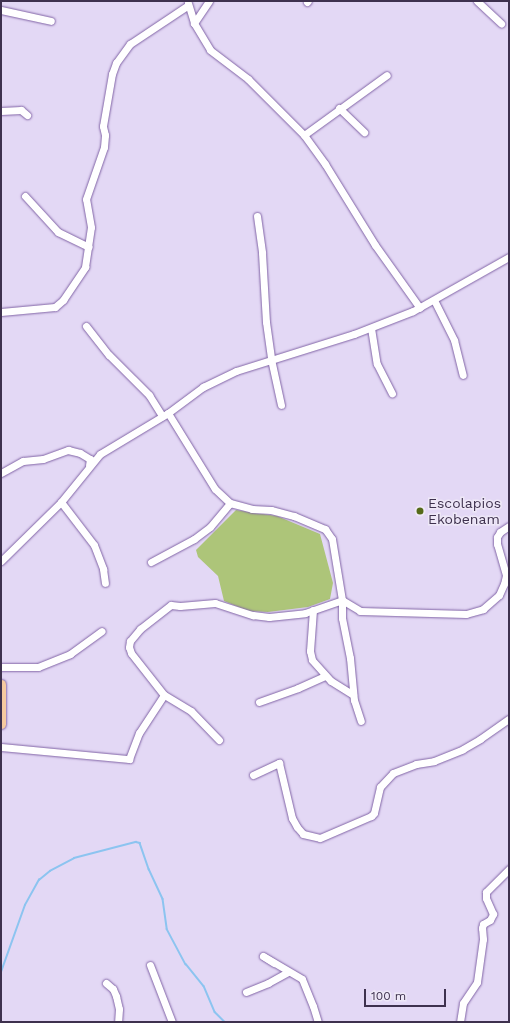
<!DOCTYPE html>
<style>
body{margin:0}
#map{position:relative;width:510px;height:1023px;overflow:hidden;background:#e3d8f5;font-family:"Work Sans",sans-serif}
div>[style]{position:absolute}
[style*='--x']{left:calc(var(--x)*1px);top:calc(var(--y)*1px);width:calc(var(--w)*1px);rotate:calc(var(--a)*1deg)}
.green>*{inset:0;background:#adc579}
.stream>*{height:1.5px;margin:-0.75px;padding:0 0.75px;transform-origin:0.75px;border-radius:0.75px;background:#8cc4f0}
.roads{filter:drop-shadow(0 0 1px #8164a6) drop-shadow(0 0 1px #8164a6)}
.minor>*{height:7px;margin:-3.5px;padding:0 3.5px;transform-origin:3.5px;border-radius:3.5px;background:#fff}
.major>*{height:9px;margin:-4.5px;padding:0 4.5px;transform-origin:4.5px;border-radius:4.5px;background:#f5caa0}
.dots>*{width:11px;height:11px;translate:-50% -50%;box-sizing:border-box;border:2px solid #eee8f7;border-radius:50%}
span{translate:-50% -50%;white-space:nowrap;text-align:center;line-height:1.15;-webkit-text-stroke:3px #eee8f7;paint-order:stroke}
.poi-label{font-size:14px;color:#3e314e}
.left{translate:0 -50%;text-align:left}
.frame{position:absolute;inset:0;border:2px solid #3e314e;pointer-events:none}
.scale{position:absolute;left:364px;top:989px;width:82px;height:18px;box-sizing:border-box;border:2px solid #3e314e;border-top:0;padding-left:5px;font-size:12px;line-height:14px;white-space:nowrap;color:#3e314e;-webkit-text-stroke:3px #eee8f7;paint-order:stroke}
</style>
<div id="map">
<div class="green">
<div style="clip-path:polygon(236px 510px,277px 516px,320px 534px,333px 583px,330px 599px,308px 607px,268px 612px,248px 611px,224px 601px,218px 576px,198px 557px,196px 550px)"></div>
</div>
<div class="stream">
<div style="--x:1;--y:972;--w:71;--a:-70.3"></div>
<div style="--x:25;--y:905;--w:29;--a:-61"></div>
<div style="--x:39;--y:880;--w:14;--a:-39"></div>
<div style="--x:50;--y:871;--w:27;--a:-28"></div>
<div style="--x:74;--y:858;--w:64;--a:-14.5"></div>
<div style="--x:136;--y:842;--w:4;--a:14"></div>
<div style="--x:140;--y:843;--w:28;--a:71"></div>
<div style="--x:149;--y:869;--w:33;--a:65"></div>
<div style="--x:163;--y:899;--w:30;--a:82"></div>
<div style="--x:167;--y:929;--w:40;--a:62"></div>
<div style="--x:186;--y:964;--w:28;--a:51"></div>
<div style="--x:204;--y:986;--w:28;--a:67"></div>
<div style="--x:215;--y:1012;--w:14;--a:45"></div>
</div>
<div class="roads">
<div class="minor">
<div style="--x:209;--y:1;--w:27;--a:124"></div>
<div style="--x:194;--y:23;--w:31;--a:59"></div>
<div style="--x:210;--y:50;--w:48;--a:37.3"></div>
<div style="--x:248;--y:79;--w:79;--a:45"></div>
<div style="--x:304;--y:135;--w:36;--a:54"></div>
<div style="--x:325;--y:164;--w:95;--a:58.3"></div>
<div style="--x:375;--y:245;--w:77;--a:54.5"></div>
<div style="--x:477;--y:1;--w:33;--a:43"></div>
<div style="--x:307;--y:2;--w:1;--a:-45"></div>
<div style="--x:188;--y:3;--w:21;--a:73"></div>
<div style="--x:1;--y:10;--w:51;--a:12.4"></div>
<div style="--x:339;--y:108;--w:35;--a:44"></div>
<div style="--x:1;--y:111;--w:20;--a:-3"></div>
<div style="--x:21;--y:110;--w:8;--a:40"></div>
<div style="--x:304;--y:135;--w:102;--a:-35.9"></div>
<div style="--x:25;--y:196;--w:49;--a:47.5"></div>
<div style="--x:58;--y:232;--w:34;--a:26"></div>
<div style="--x:257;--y:216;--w:37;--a:82"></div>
<div style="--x:262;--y:253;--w:69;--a:86.7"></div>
<div style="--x:266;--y:322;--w:37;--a:82"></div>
<div style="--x:271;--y:359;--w:47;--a:77.7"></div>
<div style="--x:434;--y:300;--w:45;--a:63.4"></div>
<div style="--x:454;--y:340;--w:36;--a:76"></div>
<div style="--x:1;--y:312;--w:54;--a:-5.3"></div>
<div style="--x:55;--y:307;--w:11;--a:-41"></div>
<div style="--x:63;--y:300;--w:40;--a:-56"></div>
<div style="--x:85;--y:267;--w:40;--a:-81.5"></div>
<div style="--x:91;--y:227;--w:28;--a:-100"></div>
<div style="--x:86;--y:199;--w:55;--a:-70.9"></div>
<div style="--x:104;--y:147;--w:12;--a:-85"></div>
<div style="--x:105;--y:135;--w:9;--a:-103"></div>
<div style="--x:103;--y:126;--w:53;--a:-80.2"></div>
<div style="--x:112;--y:74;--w:12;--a:-70"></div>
<div style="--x:116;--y:63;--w:24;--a:-54"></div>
<div style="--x:130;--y:44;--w:69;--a:-33.7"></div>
<div style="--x:86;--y:326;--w:37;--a:52"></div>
<div style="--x:109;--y:355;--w:57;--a:45"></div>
<div style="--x:149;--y:395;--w:25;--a:58"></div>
<div style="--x:371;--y:328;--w:36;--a:81"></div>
<div style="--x:377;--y:364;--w:33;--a:63"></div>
<div style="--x:168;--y:413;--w:89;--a:58.3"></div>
<div style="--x:215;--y:489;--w:21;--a:43"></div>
<div style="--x:230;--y:503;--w:23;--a:15"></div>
<div style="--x:252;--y:509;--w:19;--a:3"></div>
<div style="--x:271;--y:510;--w:24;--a:15"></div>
<div style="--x:294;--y:516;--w:34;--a:23"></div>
<div style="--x:325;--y:529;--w:12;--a:55"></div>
<div style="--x:332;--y:539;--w:62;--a:80.7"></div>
<div style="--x:342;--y:600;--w:21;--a:31"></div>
<div style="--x:360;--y:611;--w:106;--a:1.6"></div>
<div style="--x:466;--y:614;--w:18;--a:-16"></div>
<div style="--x:483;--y:609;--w:21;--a:-41"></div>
<div style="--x:499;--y:595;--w:12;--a:-66"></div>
<div style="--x:504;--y:584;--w:9;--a:-77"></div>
<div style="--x:506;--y:575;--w:32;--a:-106"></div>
<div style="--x:497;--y:544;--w:7;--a:-90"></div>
<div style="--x:497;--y:537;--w:6;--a:-59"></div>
<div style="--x:500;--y:532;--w:11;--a:-34"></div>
<div style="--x:1;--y:473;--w:25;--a:-29"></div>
<div style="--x:23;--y:461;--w:20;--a:-6"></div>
<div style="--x:43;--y:459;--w:27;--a:-20"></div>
<div style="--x:68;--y:450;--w:12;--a:14"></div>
<div style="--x:80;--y:453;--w:12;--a:31"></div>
<div style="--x:90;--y:459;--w:6;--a:99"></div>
<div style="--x:61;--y:502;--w:54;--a:52.5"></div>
<div style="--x:94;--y:545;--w:26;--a:69"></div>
<div style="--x:103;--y:569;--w:14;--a:82"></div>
<div style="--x:1;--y:561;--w:84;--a:-44.5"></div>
<div style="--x:61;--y:502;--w:62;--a:-50.9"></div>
<div style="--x:100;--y:454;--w:79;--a:-31.1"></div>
<div style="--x:168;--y:413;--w:44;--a:-36.6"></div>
<div style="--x:203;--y:387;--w:37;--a:-26"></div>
<div style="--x:236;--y:371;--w:124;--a:-17.4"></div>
<div style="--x:354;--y:334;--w:63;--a:-21.3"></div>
<div style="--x:413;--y:311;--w:110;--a:-29.4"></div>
<div style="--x:151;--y:562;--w:49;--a:-28.1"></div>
<div style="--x:194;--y:539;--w:20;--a:-37"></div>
<div style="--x:210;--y:527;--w:31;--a:-50"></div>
<div style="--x:313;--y:610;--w:41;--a:94.2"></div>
<div style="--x:310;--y:651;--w:9;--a:77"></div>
<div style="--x:312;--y:660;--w:28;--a:48"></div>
<div style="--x:331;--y:681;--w:26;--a:32"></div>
<div style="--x:1;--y:667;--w:37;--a:0"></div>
<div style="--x:38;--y:667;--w:35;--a:-22"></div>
<div style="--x:70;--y:654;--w:39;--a:-36"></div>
<div style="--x:259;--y:702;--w:41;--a:-19.7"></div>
<div style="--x:298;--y:688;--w:30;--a:-24"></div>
<div style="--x:219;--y:740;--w:40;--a:-134"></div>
<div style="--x:191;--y:711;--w:31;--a:-149"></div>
<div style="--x:164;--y:695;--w:53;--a:-128.2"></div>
<div style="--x:131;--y:653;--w:6;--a:-108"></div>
<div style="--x:129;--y:647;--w:6;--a:-81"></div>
<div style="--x:130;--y:641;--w:16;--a:-50"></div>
<div style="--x:140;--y:629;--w:39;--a:-38"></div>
<div style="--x:171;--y:605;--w:9;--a:6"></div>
<div style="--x:180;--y:606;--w:35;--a:-5"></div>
<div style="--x:215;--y:603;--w:40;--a:18"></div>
<div style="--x:253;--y:615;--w:16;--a:7"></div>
<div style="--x:269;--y:617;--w:36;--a:-6"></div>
<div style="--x:305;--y:613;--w:39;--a:-19"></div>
<div style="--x:342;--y:600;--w:18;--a:90"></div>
<div style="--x:342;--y:618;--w:41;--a:78.7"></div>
<div style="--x:350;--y:658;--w:42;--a:84.6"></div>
<div style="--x:354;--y:700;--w:22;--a:72"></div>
<div style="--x:1;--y:747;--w:129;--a:5.4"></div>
<div style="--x:129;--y:759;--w:28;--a:-69"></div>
<div style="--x:139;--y:733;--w:45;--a:-56.7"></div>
<div style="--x:253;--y:775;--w:29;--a:-25"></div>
<div style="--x:279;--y:763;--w:57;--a:76.7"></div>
<div style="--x:292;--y:818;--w:10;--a:61"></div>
<div style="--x:297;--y:827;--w:9;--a:49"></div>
<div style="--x:303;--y:834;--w:17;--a:13"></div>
<div style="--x:320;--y:838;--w:56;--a:-23.3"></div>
<div style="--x:371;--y:816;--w:4;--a:-45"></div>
<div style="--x:374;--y:813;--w:27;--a:-77"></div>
<div style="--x:380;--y:787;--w:19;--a:-47"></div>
<div style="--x:393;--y:773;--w:25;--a:-21"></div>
<div style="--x:416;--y:764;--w:18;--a:-9"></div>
<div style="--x:434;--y:761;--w:31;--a:-22"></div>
<div style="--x:463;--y:749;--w:20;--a:-30"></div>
<div style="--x:480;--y:739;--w:35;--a:-35"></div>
<div style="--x:274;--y:963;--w:13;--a:-148"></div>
<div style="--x:263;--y:956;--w:45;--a:30.5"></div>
<div style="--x:302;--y:979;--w:29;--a:68"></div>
<div style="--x:313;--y:1006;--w:17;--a:73"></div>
<div style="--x:150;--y:965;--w:61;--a:68.9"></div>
<div style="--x:106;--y:983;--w:9;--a:41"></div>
<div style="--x:113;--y:989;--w:8;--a:67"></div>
<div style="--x:116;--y:996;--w:13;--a:77"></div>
<div style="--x:119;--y:1009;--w:13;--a:94"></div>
<div style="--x:246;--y:992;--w:24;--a:-22"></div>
<div style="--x:268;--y:983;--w:23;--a:-29"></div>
<div style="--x:460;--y:1022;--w:19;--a:-81"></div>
<div style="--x:463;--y:1003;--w:25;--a:-56"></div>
<div style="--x:477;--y:982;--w:43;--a:-82.1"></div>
<div style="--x:483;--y:939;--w:11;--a:-95"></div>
<div style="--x:482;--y:928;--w:4;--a:-76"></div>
<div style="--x:483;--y:924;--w:8;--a:-30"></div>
<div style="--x:490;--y:920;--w:7;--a:-63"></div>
<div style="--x:493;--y:914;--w:17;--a:-114"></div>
<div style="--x:486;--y:898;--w:6;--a:-90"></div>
<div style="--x:486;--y:892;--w:33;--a:-45"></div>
</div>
<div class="major">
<div style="--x:1;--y:684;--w:40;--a:90"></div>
</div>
</div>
<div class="dots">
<div style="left:420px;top:511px;background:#556a19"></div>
</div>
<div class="poi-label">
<span class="left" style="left:428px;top:511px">Escolapios<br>Ekobenam</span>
</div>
<div class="frame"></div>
<div class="scale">100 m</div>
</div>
